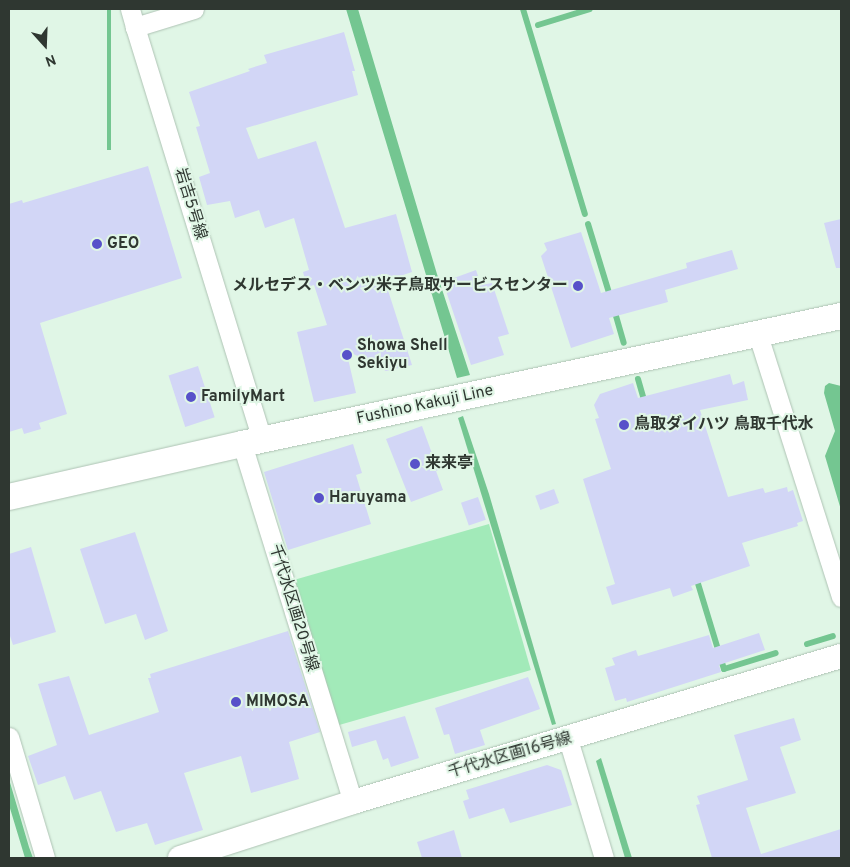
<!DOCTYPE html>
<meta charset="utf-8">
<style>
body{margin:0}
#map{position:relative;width:850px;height:867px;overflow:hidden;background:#e0f6e6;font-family:Overpass,"Noto Sans JP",sans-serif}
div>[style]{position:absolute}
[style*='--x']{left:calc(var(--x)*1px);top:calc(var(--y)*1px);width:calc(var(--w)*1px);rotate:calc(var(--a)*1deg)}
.green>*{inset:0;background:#a2eab9;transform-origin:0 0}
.water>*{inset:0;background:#74c691;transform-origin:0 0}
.stream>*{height:6px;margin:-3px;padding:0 3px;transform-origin:3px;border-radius:3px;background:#74c691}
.building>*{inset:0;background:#d2d6f6;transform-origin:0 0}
.roads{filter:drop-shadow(0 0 1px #aec3b4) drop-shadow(0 0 1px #aec3b4)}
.minor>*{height:19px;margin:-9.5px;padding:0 9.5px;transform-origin:9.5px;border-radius:9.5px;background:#fff}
.tertiary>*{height:24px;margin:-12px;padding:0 12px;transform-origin:12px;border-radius:12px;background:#fff}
.secondary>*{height:26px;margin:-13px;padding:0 13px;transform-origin:13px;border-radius:13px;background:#fff}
.dots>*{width:14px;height:14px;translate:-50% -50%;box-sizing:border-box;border:2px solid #e0f6e6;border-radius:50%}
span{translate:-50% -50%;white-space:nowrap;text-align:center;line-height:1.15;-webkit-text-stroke:4px #e0f6e6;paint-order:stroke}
.street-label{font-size:16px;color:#2f3731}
.poi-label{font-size:16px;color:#2f3731;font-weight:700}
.left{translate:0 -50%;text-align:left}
.right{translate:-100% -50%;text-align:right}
.frame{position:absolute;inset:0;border:10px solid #2f3731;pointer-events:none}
.north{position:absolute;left:20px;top:20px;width:50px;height:50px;-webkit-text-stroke:4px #e0f6e6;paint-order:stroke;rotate:160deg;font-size:14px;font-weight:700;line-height:20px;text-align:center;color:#2f3731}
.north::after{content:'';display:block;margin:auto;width:18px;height:22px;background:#2f3731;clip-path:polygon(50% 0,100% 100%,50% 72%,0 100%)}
</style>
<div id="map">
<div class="green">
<div style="left:489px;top:524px;width:152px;height:204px;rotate:74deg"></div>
</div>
<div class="water">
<div style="left:107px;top:9px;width:4px;height:141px"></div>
<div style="clip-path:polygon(346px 9px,358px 9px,437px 274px,470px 375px,457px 378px)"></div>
<div style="clip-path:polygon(829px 383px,841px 386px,841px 510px,825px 456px,835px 431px,824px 393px,825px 386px)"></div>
<div style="clip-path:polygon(463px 416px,489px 494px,556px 724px,552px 725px,458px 418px)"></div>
<div style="clip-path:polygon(601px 758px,632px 858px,625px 858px,596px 761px)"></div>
<div style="clip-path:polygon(9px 779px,29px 847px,33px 858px,25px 858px,9px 805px)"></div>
</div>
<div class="stream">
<div style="--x:523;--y:9;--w:214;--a:73.2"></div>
<div style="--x:538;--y:25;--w:54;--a:-17.1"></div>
<div style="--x:588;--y:224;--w:78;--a:73"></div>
<div style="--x:614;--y:309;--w:35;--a:74"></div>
<div style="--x:638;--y:379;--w:26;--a:74"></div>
<div style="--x:696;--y:577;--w:96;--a:73.1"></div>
<div style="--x:724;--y:669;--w:54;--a:-17.1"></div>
<div style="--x:807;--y:644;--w:27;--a:-17"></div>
</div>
<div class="building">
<div style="clip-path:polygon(344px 32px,355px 71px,352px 71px,358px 95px,246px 128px,258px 159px,316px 141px,345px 228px,396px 214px,412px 272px,385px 281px,412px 365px,386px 371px,346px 350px,356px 393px,314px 402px,297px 332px,327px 325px,314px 285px,307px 287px,303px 272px,309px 270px,294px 218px,265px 228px,259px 210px,235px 218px,230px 201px,207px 205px,199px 177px,210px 173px,196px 127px,200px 126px,189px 92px,250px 71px,248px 69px,267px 63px,264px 55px)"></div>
<div style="clip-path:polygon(148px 166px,182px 278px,40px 323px,67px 414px,39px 423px,41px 429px,24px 434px,22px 428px,9px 432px,9px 204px,22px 200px,23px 203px)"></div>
<div style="clip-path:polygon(841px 219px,841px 268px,836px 268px,824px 223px)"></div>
<div style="clip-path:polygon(581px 232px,601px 293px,687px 268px,686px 263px,732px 250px,738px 269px,665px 290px,668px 302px,609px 318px,614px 334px,571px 348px,541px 256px,547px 250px,544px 243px)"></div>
<div style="clip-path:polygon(476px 270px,481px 285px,492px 283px,509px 334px,498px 337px,504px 355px,471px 365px,443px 282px)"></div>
<div style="left:198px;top:366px;width:54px;height:31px;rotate:72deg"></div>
<div style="clip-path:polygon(730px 374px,733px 385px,744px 381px,748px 400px,700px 410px,728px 497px,763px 488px,765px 493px,787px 487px,788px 492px,793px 490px,803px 521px,797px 523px,798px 526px,742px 543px,750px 566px,691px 586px,693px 590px,673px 597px,670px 588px,612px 605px,606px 587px,615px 584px,583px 479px,611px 469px,595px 419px,599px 418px,594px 405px,600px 394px,633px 383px,638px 398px)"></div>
<div style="clip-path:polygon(422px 426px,438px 470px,436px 471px,443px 490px,411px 502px,386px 439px)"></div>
<div style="clip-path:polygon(353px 444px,362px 473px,356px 475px,371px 524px,288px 550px,264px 472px)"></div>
<div style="left:554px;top:489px;width:15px;height:20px;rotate:70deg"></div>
<div style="left:478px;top:497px;width:24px;height:18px;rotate:71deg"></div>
<div style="clip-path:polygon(135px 532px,168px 631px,145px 640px,136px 614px,105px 624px,80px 549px)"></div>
<div style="clip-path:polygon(31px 547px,56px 632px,13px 645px,9px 633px,9px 554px)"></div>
<div style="clip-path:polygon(288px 631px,320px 732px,289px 742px,299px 779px,251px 793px,241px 756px,184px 773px,203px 830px,155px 845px,147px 823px,116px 832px,101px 791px,74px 800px,65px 776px,38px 785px,28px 756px,57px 745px,38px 684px,69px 676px,89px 735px,159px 712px,148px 678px,151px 678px,150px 674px)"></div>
<div style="clip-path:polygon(759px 633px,765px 650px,719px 665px,721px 672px,627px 702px,626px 698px,615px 701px,605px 668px,615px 665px,612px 658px,636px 650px,638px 656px,709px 635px,713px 648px)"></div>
<div style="clip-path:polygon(528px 677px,540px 709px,480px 730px,485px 745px,455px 754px,449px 734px,444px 735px,435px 708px)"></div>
<div style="clip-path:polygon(405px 716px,419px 758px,391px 767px,388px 758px,383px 760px,376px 740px,352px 747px,348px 732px)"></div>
<div style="clip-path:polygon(794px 718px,801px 740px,780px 747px,796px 793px,746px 808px,761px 854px,841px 829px,841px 858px,712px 858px,696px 805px,700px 804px,697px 796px,748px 780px,734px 735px)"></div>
<div style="clip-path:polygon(547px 765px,561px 770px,572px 805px,510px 823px,504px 808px,469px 819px,463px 801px,469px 799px,466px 790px)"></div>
<div style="clip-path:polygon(454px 830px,462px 858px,422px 858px,417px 842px)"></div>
</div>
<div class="roads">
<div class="minor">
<div style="--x:130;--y:9;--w:19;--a:74"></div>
<div style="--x:194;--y:9;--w:62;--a:163"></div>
<div style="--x:135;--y:27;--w:432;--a:72.9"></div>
<div style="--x:758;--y:335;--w:275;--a:72.4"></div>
<div style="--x:242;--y:444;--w:375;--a:72.8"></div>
<div style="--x:9;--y:737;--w:126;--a:73.4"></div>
<div style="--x:568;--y:739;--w:124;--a:73.2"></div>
</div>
<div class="tertiary">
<div style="--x:180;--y:858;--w:182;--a:-17.9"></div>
<div style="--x:353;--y:802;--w:509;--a:-16.66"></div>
</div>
<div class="secondary">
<div style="--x:9;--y:497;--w:239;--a:-12.8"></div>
<div style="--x:242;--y:444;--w:613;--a:-12.06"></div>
</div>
</div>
<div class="dots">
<div style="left:97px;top:244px;background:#5751c9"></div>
<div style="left:578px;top:286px;background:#5751c9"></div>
<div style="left:347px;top:355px;background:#5751c9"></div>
<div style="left:191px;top:397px;background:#5751c9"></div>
<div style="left:624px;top:425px;background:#5751c9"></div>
<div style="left:415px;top:464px;background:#5751c9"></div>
<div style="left:319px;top:498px;background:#5751c9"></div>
<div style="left:236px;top:702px;background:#5751c9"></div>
</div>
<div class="street-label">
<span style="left:190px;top:204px;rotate:73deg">岩吉5号線</span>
<span style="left:425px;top:405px;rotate:-12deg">Fushino Kakuji Line</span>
<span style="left:293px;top:608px;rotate:73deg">千代水区画20号線</span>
<span style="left:510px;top:756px;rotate:-16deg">千代水区画16号線</span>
</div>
<div class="poi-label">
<span class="left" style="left:107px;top:244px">GEO</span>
<span class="right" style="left:568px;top:286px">メルセデス・ベンツ米子鳥取サービスセンター</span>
<span class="left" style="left:357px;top:355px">Showa Shell<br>Sekiyu</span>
<span class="left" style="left:201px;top:397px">FamilyMart</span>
<span class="left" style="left:634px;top:425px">鳥取ダイハツ 鳥取千代水</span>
<span class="left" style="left:425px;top:464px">来来亭</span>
<span class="left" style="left:329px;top:498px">Haruyama</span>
<span class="left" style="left:246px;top:702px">MIMOSA</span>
</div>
<div class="frame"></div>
<div class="north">N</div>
</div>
